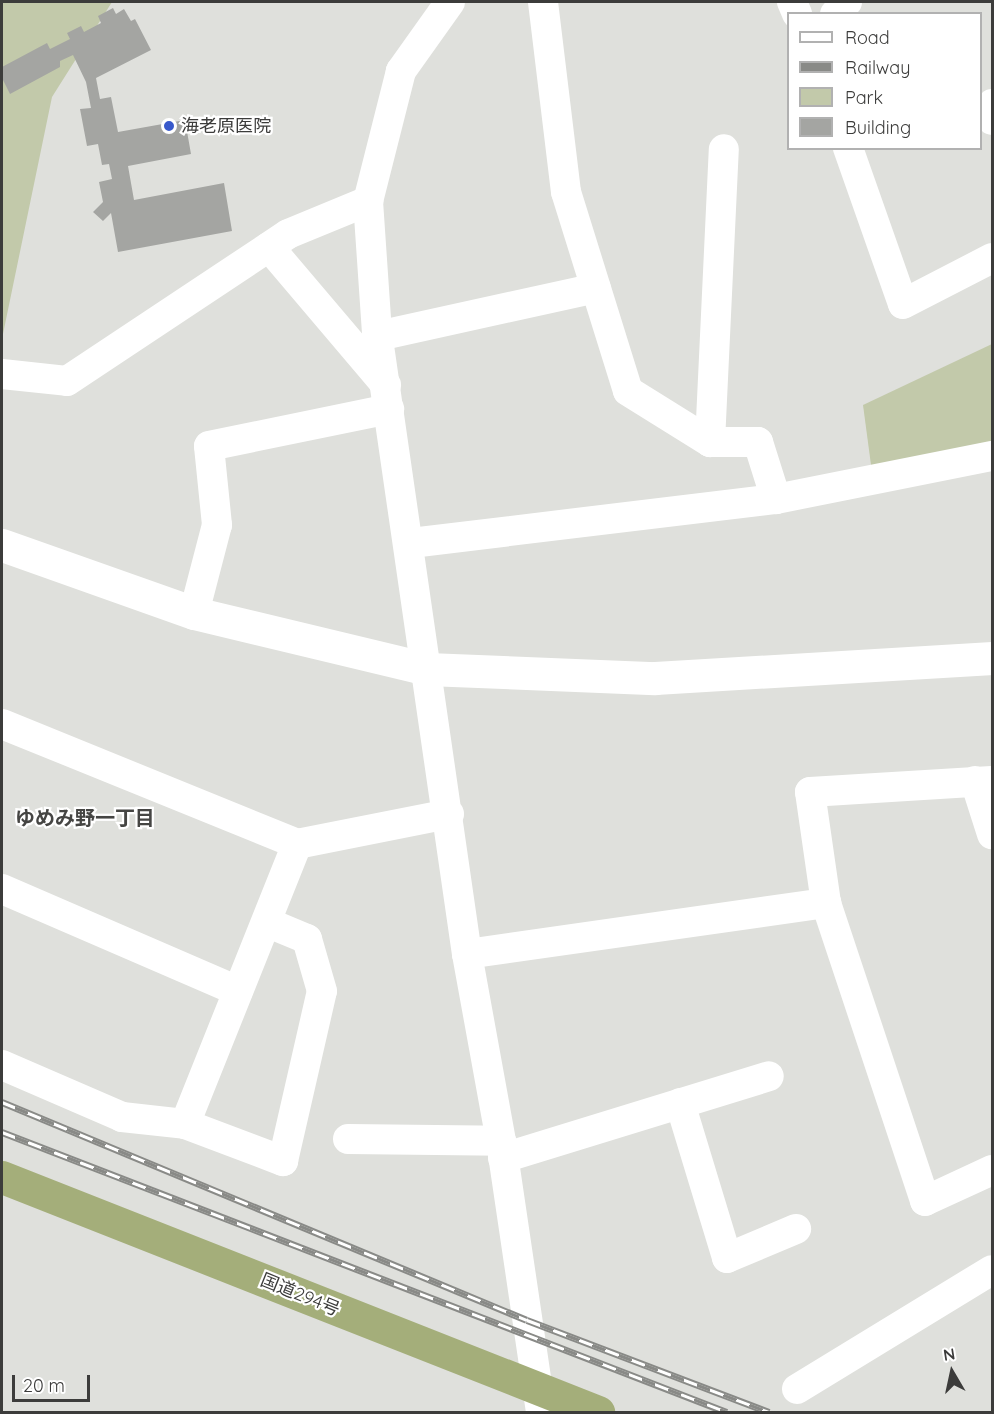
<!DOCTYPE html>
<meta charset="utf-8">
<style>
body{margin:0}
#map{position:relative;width:994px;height:1414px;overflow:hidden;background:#dfe0dc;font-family:Quicksand,"Noto Sans JP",sans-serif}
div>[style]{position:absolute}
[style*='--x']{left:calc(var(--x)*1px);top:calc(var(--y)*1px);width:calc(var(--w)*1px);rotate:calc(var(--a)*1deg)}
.green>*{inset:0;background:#c2c9aa}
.building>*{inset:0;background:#a4a5a2}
.minor>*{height:30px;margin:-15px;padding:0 15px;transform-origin:15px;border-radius:15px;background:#fff}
.tertiary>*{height:33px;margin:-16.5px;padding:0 16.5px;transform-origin:16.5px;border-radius:16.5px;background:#fff}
.trunk>*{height:33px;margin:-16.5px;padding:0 16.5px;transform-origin:16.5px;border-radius:16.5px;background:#a4ae7a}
.rail>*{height:7px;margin-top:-3.5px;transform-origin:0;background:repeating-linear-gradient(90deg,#fff 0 14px,#898a87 0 28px);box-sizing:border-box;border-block:2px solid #898a87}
.dots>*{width:16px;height:16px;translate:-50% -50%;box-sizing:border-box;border:3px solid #fff;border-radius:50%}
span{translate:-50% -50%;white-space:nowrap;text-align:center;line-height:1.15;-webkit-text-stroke:4.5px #fff;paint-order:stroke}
.poi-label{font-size:18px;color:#3c3c3b}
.left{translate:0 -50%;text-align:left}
.street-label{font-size:18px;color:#3c3c3b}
.neighbourhood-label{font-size:20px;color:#454543;font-weight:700}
.frame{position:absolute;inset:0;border:3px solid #3c3c3b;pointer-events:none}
.legend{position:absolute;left:787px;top:12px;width:195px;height:138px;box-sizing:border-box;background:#fff;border:2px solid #b1b1b1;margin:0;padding:8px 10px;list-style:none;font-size:18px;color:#3c3c3b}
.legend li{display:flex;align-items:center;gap:12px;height:30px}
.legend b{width:30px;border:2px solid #b1b1b1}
.north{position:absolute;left:922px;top:1342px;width:60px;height:60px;-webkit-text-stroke:4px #fff;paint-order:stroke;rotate:351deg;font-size:16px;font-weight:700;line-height:24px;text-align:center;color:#3c3c3b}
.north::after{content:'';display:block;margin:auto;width:21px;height:27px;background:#3c3c3b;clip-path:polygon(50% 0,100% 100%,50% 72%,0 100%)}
.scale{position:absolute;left:12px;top:1375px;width:78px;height:27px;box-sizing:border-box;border:3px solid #3c3c3b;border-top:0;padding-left:8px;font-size:18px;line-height:21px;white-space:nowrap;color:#3c3c3b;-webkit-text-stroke:4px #fff;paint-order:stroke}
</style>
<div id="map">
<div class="green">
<div style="clip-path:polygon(2px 2px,112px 2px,52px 97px,3px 334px)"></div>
<div style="clip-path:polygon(992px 344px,992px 456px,873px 480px,863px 405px)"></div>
</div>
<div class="building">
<div style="clip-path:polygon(113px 8px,116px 14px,124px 9px,131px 21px,135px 19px,151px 50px,96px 78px,100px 99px,111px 97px,118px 132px,185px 120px,191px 154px,128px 166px,134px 200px,224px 183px,232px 231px,118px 252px,111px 213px,103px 221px,93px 212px,103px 202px,99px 182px,112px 179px,109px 164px,102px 165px,98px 144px,87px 146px,80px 109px,91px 108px,86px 82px,73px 55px,60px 61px,60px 67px,10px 94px,2px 78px,2px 67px,47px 43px,50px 49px,70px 39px,67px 33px,81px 26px,84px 32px,101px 23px,98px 16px)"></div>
</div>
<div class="minor">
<div style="--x:450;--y:2;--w:85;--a:125.4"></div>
<div style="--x:401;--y:71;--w:134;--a:104.2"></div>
<div style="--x:368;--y:201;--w:131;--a:86.1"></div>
<div style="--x:377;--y:332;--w:628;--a:81.77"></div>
<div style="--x:467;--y:954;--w:190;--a:79.7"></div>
<div style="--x:501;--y:1141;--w:274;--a:81.6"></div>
<div style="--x:543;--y:2;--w:191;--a:83.1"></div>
<div style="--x:566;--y:192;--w:208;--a:72.7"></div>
<div style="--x:628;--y:391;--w:97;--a:31.9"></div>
<div style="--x:710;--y:442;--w:48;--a:0"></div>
<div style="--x:758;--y:442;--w:60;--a:72.5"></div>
<div style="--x:792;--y:2;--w:13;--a:67"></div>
<div style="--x:835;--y:14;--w:17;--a:-45"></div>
<div style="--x:992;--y:104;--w:16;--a:90"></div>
<div style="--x:848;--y:148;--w:165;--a:70.6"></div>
<div style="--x:903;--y:304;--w:100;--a:-27.3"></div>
<div style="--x:269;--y:247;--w:181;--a:49.7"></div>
<div style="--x:378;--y:336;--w:223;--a:-12.4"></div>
<div style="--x:2;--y:374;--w:65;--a:6.1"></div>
<div style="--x:67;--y:381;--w:265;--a:-33.6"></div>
<div style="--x:288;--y:234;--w:87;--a:-22.4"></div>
<div style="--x:710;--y:442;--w:293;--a:-87.3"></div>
<div style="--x:411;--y:543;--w:368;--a:-6.9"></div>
<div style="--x:776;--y:499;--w:220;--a:-11.3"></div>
<div style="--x:194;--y:613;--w:91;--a:-75.4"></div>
<div style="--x:217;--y:525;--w:79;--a:-95.8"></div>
<div style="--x:209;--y:446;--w:184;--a:-11.6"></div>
<div style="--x:2;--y:724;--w:318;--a:22.1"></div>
<div style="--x:297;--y:844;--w:155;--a:-11.2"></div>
<div style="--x:975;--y:781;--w:56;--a:72.2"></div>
<div style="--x:2;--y:889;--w:257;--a:23.4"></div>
<div style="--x:826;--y:903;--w:112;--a:-98.2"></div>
<div style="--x:810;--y:792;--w:182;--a:-3.5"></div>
<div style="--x:467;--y:954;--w:363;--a:-8.1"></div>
<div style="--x:826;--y:903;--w:314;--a:71.6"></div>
<div style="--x:925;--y:1201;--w:74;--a:-24.8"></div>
<div style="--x:2;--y:1065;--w:131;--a:23.4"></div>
<div style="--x:122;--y:1117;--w:63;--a:6.3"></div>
<div style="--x:185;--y:1124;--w:302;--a:-68.2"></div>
<div style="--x:680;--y:1103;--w:162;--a:73.1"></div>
<div style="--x:727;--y:1258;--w:75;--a:-22.8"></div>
<div style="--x:185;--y:1124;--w:105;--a:20.7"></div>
<div style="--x:283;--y:1161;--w:174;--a:-77.1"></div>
<div style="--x:322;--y:991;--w:54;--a:-106.1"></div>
<div style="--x:307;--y:939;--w:44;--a:-157.5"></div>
<div style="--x:348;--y:1139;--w:153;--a:0.7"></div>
<div style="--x:503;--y:1158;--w:278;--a:-17.1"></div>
<div style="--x:797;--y:1389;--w:228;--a:-31.4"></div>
</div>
<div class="tertiary">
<div style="--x:2;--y:545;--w:204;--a:19.5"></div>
<div style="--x:194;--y:613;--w:240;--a:13.5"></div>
<div style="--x:427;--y:669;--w:228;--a:2.3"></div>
<div style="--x:655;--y:678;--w:338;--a:-3.4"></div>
</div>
<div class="trunk">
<div style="--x:2;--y:1177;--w:641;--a:21.52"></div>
</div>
<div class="rail">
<div style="--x:2;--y:1102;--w:568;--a:22.55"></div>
<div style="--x:527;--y:1320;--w:259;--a:20.8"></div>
<div style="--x:2;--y:1132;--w:777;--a:21.12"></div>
</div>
<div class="dots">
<div style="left:169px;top:126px;background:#3859cb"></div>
</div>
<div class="poi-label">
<span class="left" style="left:181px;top:126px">海老原医院</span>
</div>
<div class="street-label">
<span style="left:300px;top:1295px;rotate:22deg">国道294号</span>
</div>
<div class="neighbourhood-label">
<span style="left:85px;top:817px">ゆめみ野一丁目</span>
</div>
<div class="frame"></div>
<ul class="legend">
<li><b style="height:8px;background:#fff"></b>Road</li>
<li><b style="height:8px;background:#898a87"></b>Railway</li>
<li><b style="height:16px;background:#c2c9aa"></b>Park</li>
<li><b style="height:16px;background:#a4a5a2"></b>Building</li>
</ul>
<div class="north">N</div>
<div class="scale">20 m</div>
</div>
